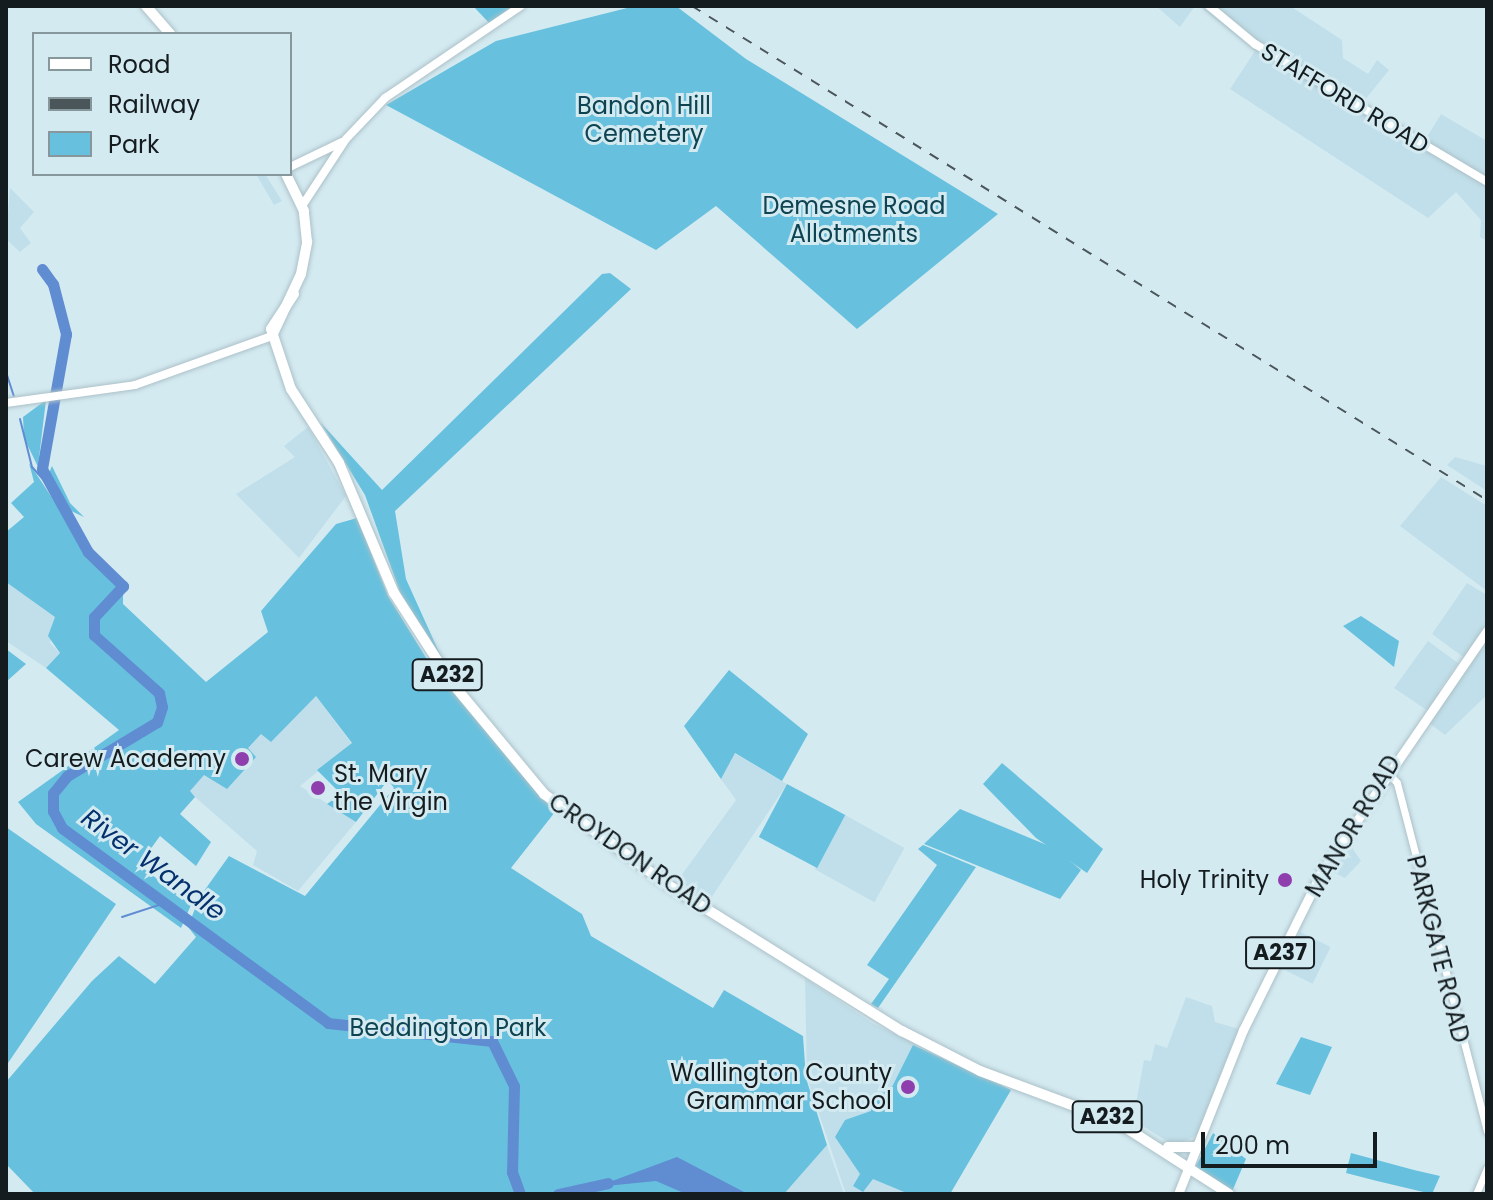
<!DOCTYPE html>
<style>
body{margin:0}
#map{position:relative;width:1493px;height:1200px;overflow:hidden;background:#d4eaf1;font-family:Poppins,sans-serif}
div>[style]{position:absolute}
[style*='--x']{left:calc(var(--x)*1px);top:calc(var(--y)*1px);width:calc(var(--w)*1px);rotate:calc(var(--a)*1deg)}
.built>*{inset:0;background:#c1dfea;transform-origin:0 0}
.green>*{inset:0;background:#67c1de;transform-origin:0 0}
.water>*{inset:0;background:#608cd2}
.stream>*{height:2px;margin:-1px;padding:0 1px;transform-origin:1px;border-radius:1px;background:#608cd2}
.river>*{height:11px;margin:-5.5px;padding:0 5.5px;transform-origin:5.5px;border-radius:5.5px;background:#608cd2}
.roads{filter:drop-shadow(0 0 2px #acc1c8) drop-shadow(0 0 2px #acc1c8)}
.tertiary>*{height:7px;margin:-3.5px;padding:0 3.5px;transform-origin:3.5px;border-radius:3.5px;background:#fff}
.secondary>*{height:8px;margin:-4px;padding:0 4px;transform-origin:4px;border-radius:4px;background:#fff}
.primary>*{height:9px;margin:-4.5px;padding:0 4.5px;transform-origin:4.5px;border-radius:4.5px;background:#fff}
.trunk>*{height:10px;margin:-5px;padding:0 5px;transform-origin:5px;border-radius:5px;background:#fff}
.rail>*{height:2px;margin-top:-1px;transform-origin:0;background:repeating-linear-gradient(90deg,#4a565a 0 10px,transparent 0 20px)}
.dots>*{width:22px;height:22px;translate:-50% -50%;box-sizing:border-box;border:4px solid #d4eaf1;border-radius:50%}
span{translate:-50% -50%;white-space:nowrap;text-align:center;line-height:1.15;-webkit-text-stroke:6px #d4eaf1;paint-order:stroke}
.shield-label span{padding:2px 6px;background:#d4eaf1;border:2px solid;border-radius:6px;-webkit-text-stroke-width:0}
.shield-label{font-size:22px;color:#141c1f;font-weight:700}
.street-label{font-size:24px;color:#141c1f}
.park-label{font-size:24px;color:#0e4352}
.poi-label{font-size:24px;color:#141c1f}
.right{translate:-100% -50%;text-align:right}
.left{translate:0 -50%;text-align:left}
.water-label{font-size:26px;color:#05306e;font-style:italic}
.frame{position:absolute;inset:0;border:8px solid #141c1f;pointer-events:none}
.legend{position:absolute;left:32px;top:32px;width:260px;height:144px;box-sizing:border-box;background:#d4eaf1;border:2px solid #87989d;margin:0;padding:10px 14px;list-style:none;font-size:24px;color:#141c1f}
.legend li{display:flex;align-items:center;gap:16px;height:40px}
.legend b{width:40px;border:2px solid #87989d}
.scale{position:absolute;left:1201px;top:1132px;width:176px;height:36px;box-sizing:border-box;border:4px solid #141c1f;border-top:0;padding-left:10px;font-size:24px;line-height:28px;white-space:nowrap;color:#141c1f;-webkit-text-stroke:6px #d4eaf1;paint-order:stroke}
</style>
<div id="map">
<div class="built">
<div style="clip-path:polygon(1156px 6px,1195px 6px,1180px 27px)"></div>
<div style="clip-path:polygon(1199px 6px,1290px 6px,1342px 40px,1343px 58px,1368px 74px,1377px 60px,1389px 70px,1360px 106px,1424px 142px,1441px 114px,1487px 141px,1487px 241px,1480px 237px,1481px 220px,1456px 192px,1428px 218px,1230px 89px,1255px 51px)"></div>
<div style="clip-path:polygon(256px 174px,265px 174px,282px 201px,274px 205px)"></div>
<div style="clip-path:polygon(10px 188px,34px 212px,20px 228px,31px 243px,20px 252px,6px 239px)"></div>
<div style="clip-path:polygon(308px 427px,346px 496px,299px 558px,236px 494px,295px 457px,284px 446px)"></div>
<div style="clip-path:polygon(1455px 457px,1487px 466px,1487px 491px,1447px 465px)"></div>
<div style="clip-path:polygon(1441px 477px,1487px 506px,1487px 591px,1400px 526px)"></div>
<div style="clip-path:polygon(6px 552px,63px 604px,50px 643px,60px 653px,46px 668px,6px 641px)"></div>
<div style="clip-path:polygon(1467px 583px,1487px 595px,1487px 695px,1445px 735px,1429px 723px,1434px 715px,1394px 688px,1428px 641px,1458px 663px,1438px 691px,1444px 697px,1470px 662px,1432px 634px)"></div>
<div style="clip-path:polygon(316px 696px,352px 744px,300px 786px,356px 822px,298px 891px,253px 865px,257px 851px,139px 748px)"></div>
<div style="clip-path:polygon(734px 753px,787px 784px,709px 901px,678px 880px,736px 800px,721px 779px)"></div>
<div style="left:845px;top:815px;width:68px;height:62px;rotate:29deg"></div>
<div style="clip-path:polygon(1347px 840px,1361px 861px,1345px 878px,1329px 870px)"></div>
<div style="left:1300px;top:932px;width:34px;height:41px;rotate:26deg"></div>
<div style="clip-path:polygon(805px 978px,872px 1023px,1011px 1090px,950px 1194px,846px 1194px,807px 1078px)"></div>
<div style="clip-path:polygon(1186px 997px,1212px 1006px,1215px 1022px,1239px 1029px,1197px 1135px,1175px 1146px,1133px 1120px,1144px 1060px,1151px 1061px,1155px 1044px,1167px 1048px)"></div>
<div style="clip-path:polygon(827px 1145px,844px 1194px,784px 1194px)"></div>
</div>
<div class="green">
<div style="clip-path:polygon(473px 6px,513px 6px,492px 26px)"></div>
<div style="clip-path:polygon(635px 6px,676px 6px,746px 59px,998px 214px,857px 329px,716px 206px,656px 250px,386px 105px,496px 41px)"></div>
<div style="clip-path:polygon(610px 273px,631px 289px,395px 511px,406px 579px,443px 661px,400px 592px,365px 495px,321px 423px,382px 490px,602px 274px)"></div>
<div style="clip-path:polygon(46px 400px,38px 466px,43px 477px,24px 438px,23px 417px)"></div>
<div style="clip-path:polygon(29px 463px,88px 552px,123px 586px,123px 604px,206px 682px,268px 632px,261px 611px,336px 524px,357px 518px,388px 596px,433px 669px,555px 812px,511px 868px,582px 914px,591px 936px,713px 1008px,724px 990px,803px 1036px,806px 1078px,827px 1145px,784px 1194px,35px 1194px,6px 1164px,6px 1082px,92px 981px,119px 956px,155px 984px,196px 937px,188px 927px,199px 898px,229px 856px,305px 896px,394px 788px,388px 780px,356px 822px,327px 804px,341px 794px,317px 770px,352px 743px,316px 696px,271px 742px,261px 734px,248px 748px,256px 757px,227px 789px,204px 775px,190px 791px,195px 797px,180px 814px,211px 842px,196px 866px,160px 836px,139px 865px,191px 905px,181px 928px,36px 824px,18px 802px,119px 730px,46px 668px,60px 653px,48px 636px,55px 617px,6px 582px,6px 532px,24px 517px,11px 503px,34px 482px)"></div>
<div style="clip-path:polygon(52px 466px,70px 503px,84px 517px,69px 510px,49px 473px)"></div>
<div style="clip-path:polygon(1361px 616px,1399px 641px,1394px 667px,1343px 626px)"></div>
<div style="clip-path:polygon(6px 649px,26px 664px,6px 682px)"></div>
<div style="clip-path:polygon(729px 670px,808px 734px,782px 781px,735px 753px,721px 779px,684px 726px)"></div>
<div style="clip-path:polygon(1002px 763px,1103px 849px,1087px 873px,1036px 838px,983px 784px)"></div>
<div style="left:787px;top:784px;width:66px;height:60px;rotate:28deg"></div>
<div style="clip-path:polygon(960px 809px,1054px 848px,1081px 870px,1060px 899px,924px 844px)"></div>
<div style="clip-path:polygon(6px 827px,116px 904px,6px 1066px)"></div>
<div style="clip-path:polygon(923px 845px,976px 867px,878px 1008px,871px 1004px,889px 979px,867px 965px,937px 865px,918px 849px)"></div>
<div style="clip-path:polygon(1301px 1037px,1332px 1047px,1310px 1095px,1276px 1084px)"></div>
<div style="clip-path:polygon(913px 1045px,1011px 1090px,950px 1194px,909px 1194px,873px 1179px,863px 1192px,853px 1186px,860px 1174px,835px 1137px,845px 1120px,871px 1111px,873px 1095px,890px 1091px)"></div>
<div style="clip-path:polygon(1213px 1133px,1246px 1159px,1231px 1194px,1193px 1172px)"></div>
<div style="clip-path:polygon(1351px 1153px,1414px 1170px,1440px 1176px,1432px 1194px,1377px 1181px,1346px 1173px)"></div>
</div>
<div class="water">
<div style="clip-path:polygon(677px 1157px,746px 1193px,763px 1194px,686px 1194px,656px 1181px,596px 1187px)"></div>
</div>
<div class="stream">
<div style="--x:6;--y:324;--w:4;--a:90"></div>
<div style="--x:6;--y:372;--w:25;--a:72"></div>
<div style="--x:20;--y:419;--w:49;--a:76"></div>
<div style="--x:32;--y:467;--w:27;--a:48"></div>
<div style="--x:122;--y:917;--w:48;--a:-18.1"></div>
</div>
<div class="river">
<div style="--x:42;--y:269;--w:19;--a:54"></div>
<div style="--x:53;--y:284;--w:52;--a:75.4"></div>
<div style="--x:66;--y:334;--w:137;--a:100.1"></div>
<div style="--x:42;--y:469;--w:95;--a:61"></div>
<div style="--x:88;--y:552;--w:49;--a:44.2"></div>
<div style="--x:123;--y:586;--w:42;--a:133.1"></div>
<div style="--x:94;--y:617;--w:18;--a:90"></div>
<div style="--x:94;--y:635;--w:87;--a:41.7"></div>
<div style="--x:159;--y:693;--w:14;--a:78"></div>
<div style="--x:162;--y:707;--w:16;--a:108"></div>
<div style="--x:157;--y:722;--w:105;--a:149"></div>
<div style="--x:67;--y:776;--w:22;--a:129"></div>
<div style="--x:53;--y:793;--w:18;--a:90"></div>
<div style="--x:53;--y:811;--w:19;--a:62"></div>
<div style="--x:62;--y:828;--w:330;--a:36.2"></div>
<div style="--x:328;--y:1023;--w:165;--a:6.3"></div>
<div style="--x:492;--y:1041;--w:50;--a:63.9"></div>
<div style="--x:514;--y:1086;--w:86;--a:91.3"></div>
<div style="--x:512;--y:1172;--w:23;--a:70"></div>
<div style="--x:558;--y:1194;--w:51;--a:-12.4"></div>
</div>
<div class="roads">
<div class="tertiary">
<div style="--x:1385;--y:769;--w:18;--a:49"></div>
<div style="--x:1397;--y:783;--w:360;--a:75.5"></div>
<div style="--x:1476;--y:1194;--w:28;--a:-67"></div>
</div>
<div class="secondary">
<div style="--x:1209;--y:6;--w:60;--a:39.6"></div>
<div style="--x:1255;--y:44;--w:270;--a:30.7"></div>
<div style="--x:290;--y:167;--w:58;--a:-25.7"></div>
<div style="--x:302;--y:206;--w:80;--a:-56.7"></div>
<div style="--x:346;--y:139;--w:57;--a:-46.4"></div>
<div style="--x:385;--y:98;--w:164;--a:-34.1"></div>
<div style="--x:6;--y:403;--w:130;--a:-7.9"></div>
<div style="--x:135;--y:385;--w:145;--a:-19.7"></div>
</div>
<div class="primary">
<div style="--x:1178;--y:1194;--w:176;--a:-68.4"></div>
<div style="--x:1243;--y:1030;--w:175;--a:-63.6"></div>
<div style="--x:1321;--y:873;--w:293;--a:-55.6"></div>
</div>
<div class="trunk">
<div style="--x:146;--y:6;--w:37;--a:49"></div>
<div style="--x:294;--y:294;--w:42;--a:123.3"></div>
<div style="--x:271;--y:329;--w:63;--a:71.6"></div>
<div style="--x:291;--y:389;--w:88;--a:57"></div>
<div style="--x:339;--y:463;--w:141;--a:67.1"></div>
<div style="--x:394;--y:593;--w:107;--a:57.2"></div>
<div style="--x:452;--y:683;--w:144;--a:50.3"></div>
<div style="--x:544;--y:794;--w:154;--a:36.3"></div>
<div style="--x:668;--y:885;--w:276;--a:32"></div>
<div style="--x:902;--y:1031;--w:88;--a:27.1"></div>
<div style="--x:980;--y:1071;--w:146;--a:20.4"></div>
<div style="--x:1117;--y:1122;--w:133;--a:32.7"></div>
<div style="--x:272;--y:336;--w:68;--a:-64.9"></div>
<div style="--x:301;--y:274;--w:33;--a:-79"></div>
<div style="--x:307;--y:242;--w:31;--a:-96"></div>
<div style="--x:304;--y:211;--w:41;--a:-115.9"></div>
<div style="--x:1168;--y:1147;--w:27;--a:0"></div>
</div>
</div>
<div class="rail">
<div style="--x:692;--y:6;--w:936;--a:31.86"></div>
</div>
<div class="dots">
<div style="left:242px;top:759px;background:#8f3ead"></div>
<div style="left:318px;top:788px;background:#8f3ead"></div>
<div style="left:1285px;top:880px;background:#8f3ead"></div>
<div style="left:908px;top:1087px;background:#8f3ead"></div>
</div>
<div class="shield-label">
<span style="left:447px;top:675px">A232</span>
<span style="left:1280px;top:953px">A237</span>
<span style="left:1107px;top:1117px">A232</span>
</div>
<div class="street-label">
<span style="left:1345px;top:98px;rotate:31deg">STAFFORD ROAD</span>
<span style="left:1353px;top:826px;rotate:-59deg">MANOR ROAD</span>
<span style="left:630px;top:854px;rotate:35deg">CROYDON ROAD</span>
<span style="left:1438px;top:949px;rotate:76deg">PARKGATE ROAD</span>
</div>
<div class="park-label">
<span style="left:644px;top:120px">Bandon Hill<br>Cemetery</span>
<span style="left:854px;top:220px">Demesne Road<br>Allotments</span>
<span style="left:448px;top:1028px">Beddington Park</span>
</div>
<div class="poi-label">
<span class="right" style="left:226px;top:759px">Carew Academy</span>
<span class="left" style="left:334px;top:788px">St. Mary<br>the Virgin</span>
<span class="right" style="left:1269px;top:880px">Holy Trinity</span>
<span class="right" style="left:892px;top:1087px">Wallington County<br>Grammar School</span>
</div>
<div class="water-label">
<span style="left:153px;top:865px;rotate:36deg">River Wandle</span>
</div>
<div class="frame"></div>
<ul class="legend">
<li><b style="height:10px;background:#fff"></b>Road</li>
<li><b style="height:10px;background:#4a565a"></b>Railway</li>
<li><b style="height:22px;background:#67c1de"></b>Park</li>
</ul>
<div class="scale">200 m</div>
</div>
